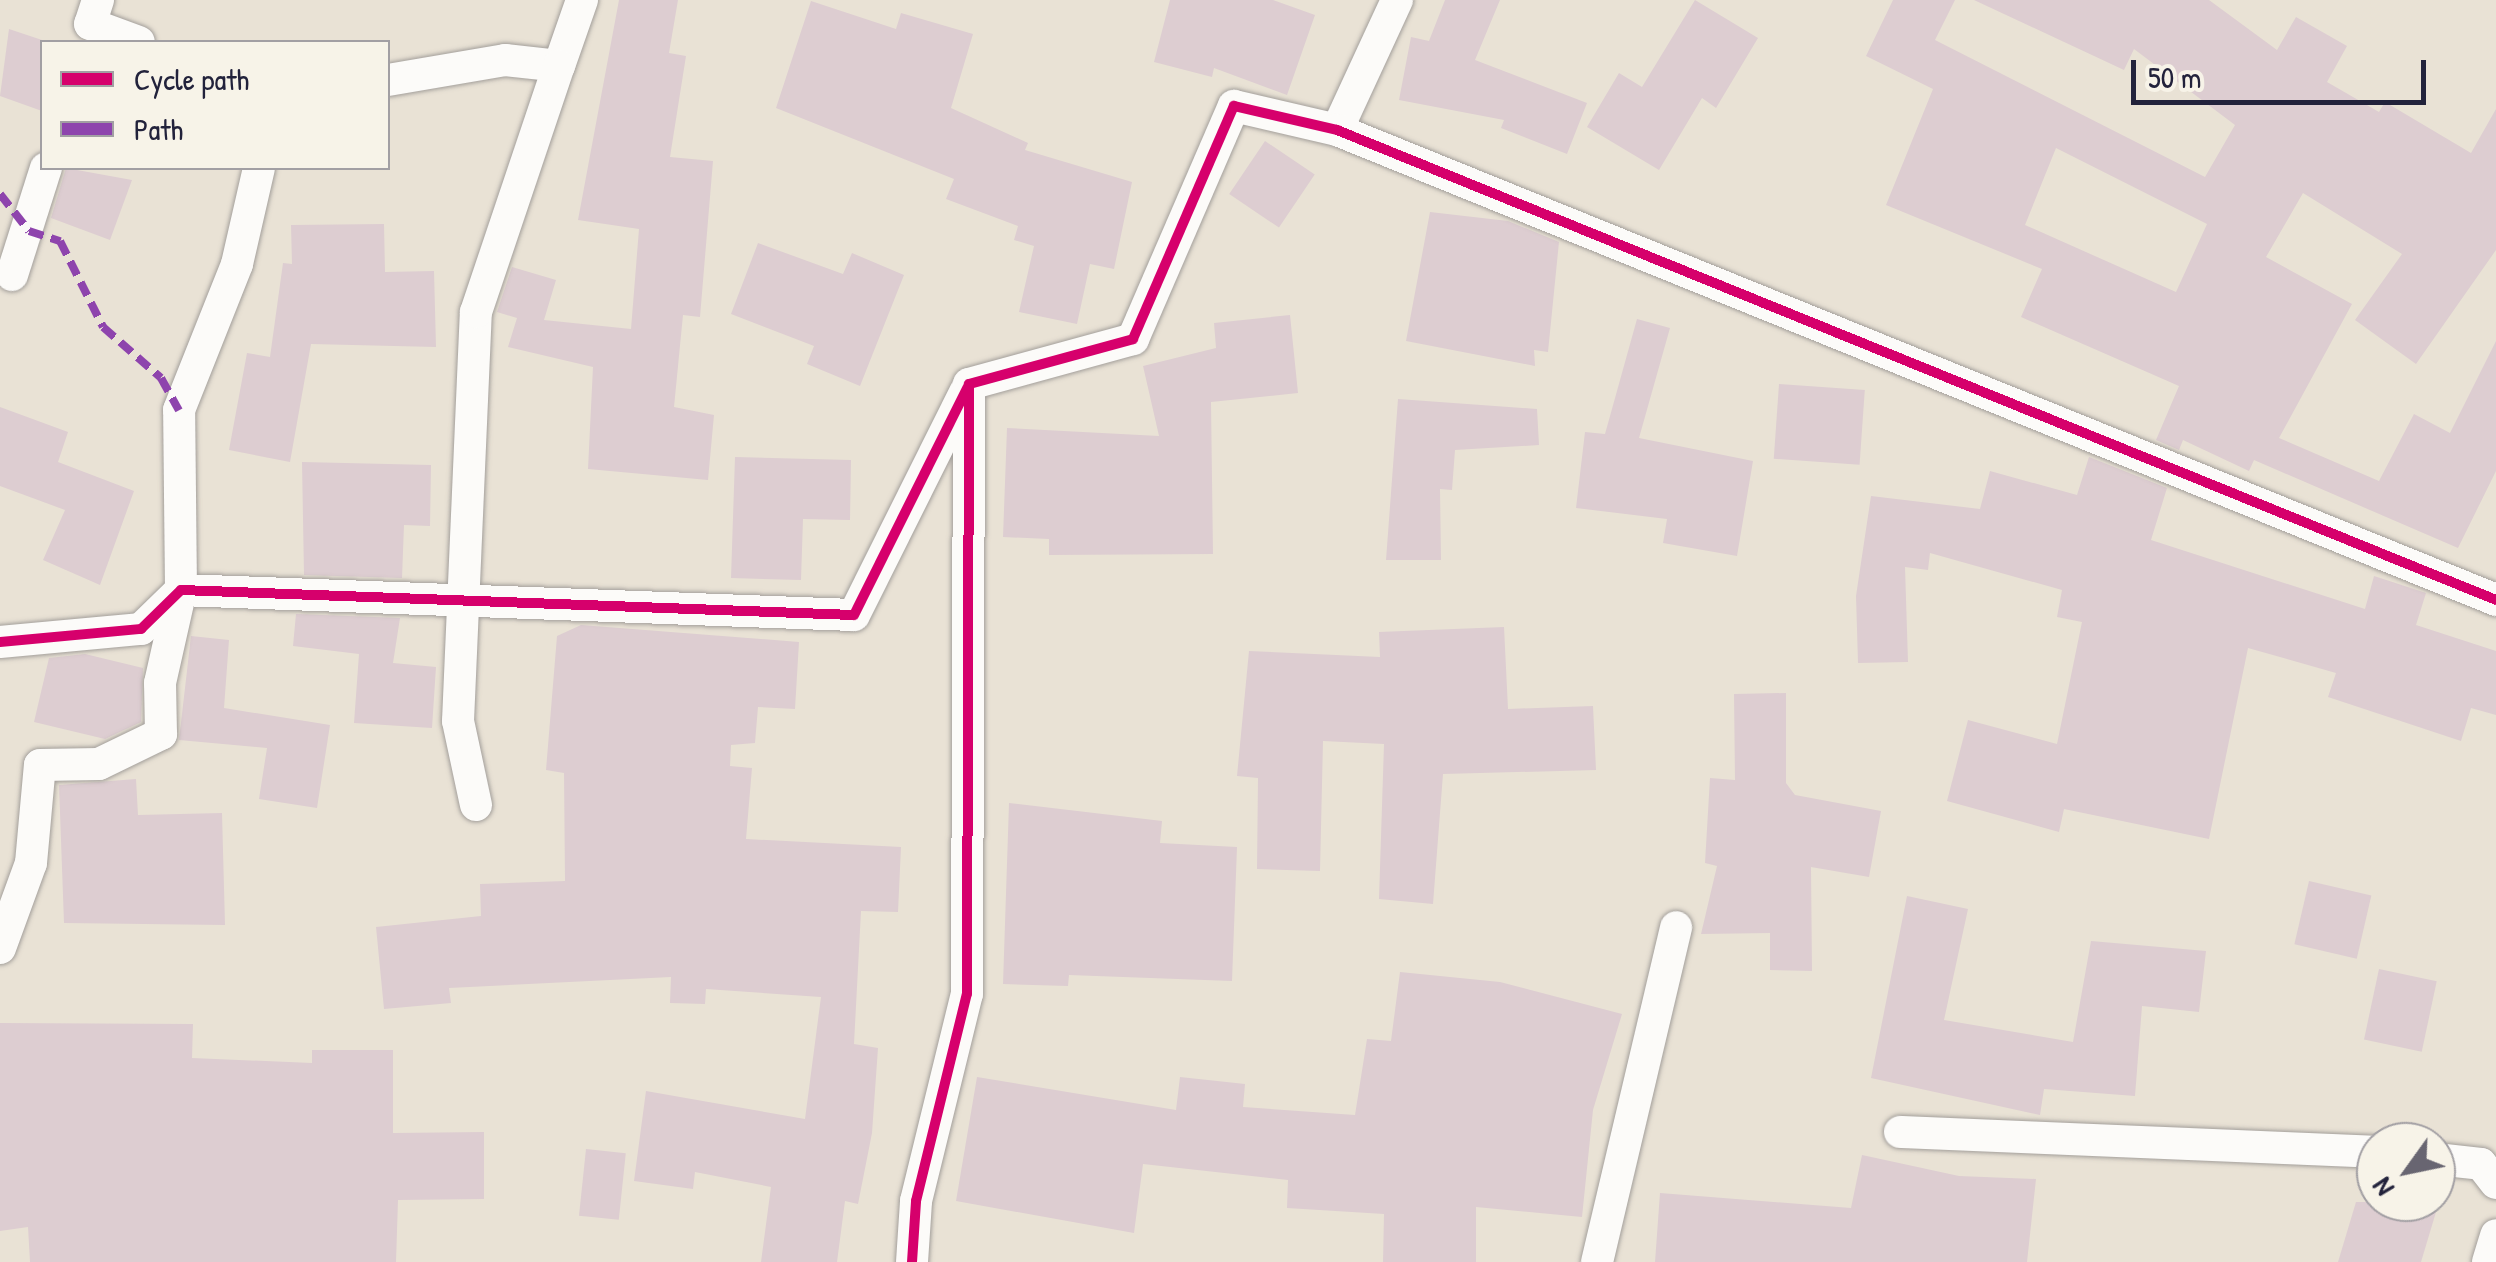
<!DOCTYPE html>
<style>
body{margin:0}
#map{position:relative;width:2496px;height:1262px;overflow:hidden;background:#e9e2d5;font-family:"Patrick Hand",sans-serif}
div>[style]{position:absolute}
[style*='--x']{left:calc(var(--x)*1px);top:calc(var(--y)*1px);width:calc(var(--w)*1px);rotate:calc(var(--a)*1deg)}
.building>*{inset:0;background:#ddcdd1;transform-origin:0 0}
.roads{filter:drop-shadow(0 0 2px #a39f9b) drop-shadow(0 0 2px #a39f9b)}
.minor>*{height:32px;margin:-16px;padding:0 16px;transform-origin:16px;border-radius:16px;background:#fcfbf9}
.quiet>*{height:8px;margin-top:-4px;transform-origin:0;background:repeating-linear-gradient(90deg,#8e44ad 0 15px,transparent 0 23px)}
.cycleway>*{height:10px;margin:-5px;padding:0 5px;transform-origin:5px;border-radius:5px;background:#d6006c}
span{translate:-50% -50%;white-space:nowrap;text-align:center;line-height:1.15;-webkit-text-stroke:10px #f7f3e8;paint-order:stroke}
.legend{position:absolute;left:40px;top:40px;width:350px;height:130px;box-sizing:border-box;background:#f7f3e8;border:2px solid #a29fa3;margin:0;padding:12px 18px;list-style:none;font-size:30px;color:#22223b}
.legend li{display:flex;align-items:center;gap:20px;height:50px}
.legend b{width:50px;border:2px solid #a29fa3}
.north{position:absolute;left:2356px;top:1122px;width:100px;height:100px;box-sizing:border-box;background:#f7f3e8;border:2px solid #a29fa3;border-radius:50%;rotate:237deg;font-size:28px;font-weight:700;line-height:40px;text-align:center;color:#22223b}
.north::after{content:'';display:block;margin:auto;width:35px;height:45px;background:#686571;clip-path:polygon(50% 0,100% 100%,50% 72%,0 100%)}
.scale{position:absolute;left:2131px;top:60px;width:295px;height:45px;box-sizing:border-box;border:5px solid #22223b;border-top:0;padding-left:12px;font-size:30px;line-height:35px;white-space:nowrap;color:#22223b;-webkit-text-stroke:8px #f7f3e8;paint-order:stroke}
</style>
<div id="map">
<div class="building">
<div style="clip-path:polygon(619px 0,678px 0,669px 53px,686px 56px,670px 157px,713px 161px,700px 317px,683px 315px,674px 407px,714px 415px,708px 480px,588px 469px,593px 367px,508px 347px,517px 318px,497px 312px,512px 267px,556px 280px,544px 320px,631px 329px,639px 229px,578px 220px)"></div>
<div style="clip-path:polygon(1170px 0,1273px 0,1315px 15px,1287px 95px,1214px 68px,1212px 77px,1154px 62px)"></div>
<div style="clip-path:polygon(1445px 0,1500px 0,1475px 60px,1587px 103px,1567px 154px,1501px 128px,1504px 120px,1399px 100px,1411px 37px,1429px 41px)"></div>
<div style="clip-path:polygon(1695px 0,1758px 38px,1716px 108px,1702px 98px,1659px 170px,1587px 127px,1619px 73px,1642px 87px)"></div>
<div style="clip-path:polygon(evenodd,1893px 0,1955px 0,1935px 40px,2205px 177px,2235px 125px,2134px 49px,2124px 70px,1974px 0,2209px 0,2277px 50px,2296px 17px,2347px 46px,2327px 82px,2379px 112px,2385px 102px,2471px 153px,2496px 109px,2496px 250px,2416px 364px,2355px 320px,2402px 254px,2303px 193px,2266px 257px,2352px 304px,2279px 438px,2379px 481px,2414px 414px,2450px 433px,2496px 341px,2496px 471px,2458px 548px,2254px 460px,2249px 471px,2183px 440px,2179px 450px,2156px 440px,2179px 386px,2021px 317px,2042px 269px,1886px 205px,1933px 89px,1866px 56px,1893px 0,2056px 148px,2207px 224px,2176px 292px,2025px 225px,2056px 148px)"></div>
<div style="clip-path:polygon(811px 1px,896px 29px,901px 13px,973px 34px,951px 108px,1028px 143px,1025px 150px,1132px 182px,1114px 269px,1090px 264px,1077px 324px,1019px 312px,1034px 246px,1014px 240px,1018px 226px,946px 199px,954px 179px,776px 108px)"></div>
<div style="clip-path:polygon(9px 29px,42px 40px,42px 111px,0 96px)"></div>
<div style="left:1265px;top:141px;width:60px;height:64px;rotate:34deg"></div>
<div style="clip-path:polygon(66px 168px,132px 180px,110px 240px,51px 218px)"></div>
<div style="clip-path:polygon(1430px 212px,1508px 221px,1559px 242px,1548px 352px,1534px 350px,1535px 366px,1406px 341px)"></div>
<div style="clip-path:polygon(384px 224px,385px 272px,434px 271px,436px 347px,311px 344px,290px 462px,229px 450px,247px 353px,270px 357px,283px 263px,292px 264px,291px 225px)"></div>
<div style="clip-path:polygon(758px 243px,843px 274px,852px 253px,904px 275px,860px 386px,807px 364px,814px 346px,731px 314px)"></div>
<div style="clip-path:polygon(1290px 315px,1298px 393px,1211px 402px,1213px 554px,1049px 555px,1049px 539px,1003px 537px,1007px 428px,1159px 436px,1143px 366px,1216px 348px,1214px 323px)"></div>
<div style="clip-path:polygon(1637px 319px,1670px 328px,1639px 438px,1753px 461px,1737px 556px,1663px 543px,1667px 519px,1576px 508px,1585px 432px,1605px 434px)"></div>
<div style="left:1779px;top:384px;width:86px;height:75px;rotate:4deg"></div>
<div style="clip-path:polygon(1398px 399px,1537px 409px,1539px 445px,1455px 450px,1452px 490px,1440px 489px,1441px 560px,1386px 560px)"></div>
<div style="clip-path:polygon(0 407px,68px 432px,58px 462px,134px 491px,100px 585px,43px 560px,65px 510px,0 486px)"></div>
<div style="clip-path:polygon(735px 457px,851px 460px,850px 520px,803px 519px,801px 580px,731px 578px)"></div>
<div style="clip-path:polygon(2089px 457px,2167px 488px,2151px 540px,2365px 609px,2374px 576px,2426px 593px,2416px 625px,2496px 651px,2496px 715px,2471px 708px,2461px 741px,2328px 697px,2336px 673px,2248px 648px,2209px 839px,2064px 809px,2059px 832px,1947px 801px,1968px 720px,2057px 744px,2082px 622px,2057px 617px,2062px 590px,1930px 553px,1928px 570px,1905px 567px,1908px 662px,1858px 663px,1856px 596px,1871px 496px,1980px 509px,1990px 471px,2077px 495px)"></div>
<div style="clip-path:polygon(302px 462px,431px 465px,430px 526px,404px 525px,402px 578px,304px 575px)"></div>
<div style="clip-path:polygon(296px 614px,400px 618px,393px 663px,436px 667px,432px 728px,354px 723px,359px 654px,293px 646px)"></div>
<div style="clip-path:polygon(581px 625px,799px 642px,795px 709px,758px 707px,755px 743px,731px 745px,730px 766px,752px 768px,746px 839px,901px 847px,898px 912px,861px 911px,854px 1044px,878px 1048px,872px 1133px,858px 1204px,845px 1201px,837px 1262px,761px 1262px,771px 1187px,695px 1172px,693px 1189px,634px 1181px,646px 1091px,805px 1119px,821px 997px,706px 989px,705px 1004px,670px 1003px,671px 977px,449px 988px,451px 1003px,384px 1009px,376px 927px,481px 916px,480px 884px,565px 881px,564px 773px,546px 770px,557px 636px)"></div>
<div style="clip-path:polygon(1504px 627px,1508px 709px,1593px 706px,1596px 770px,1443px 774px,1433px 904px,1379px 899px,1384px 744px,1323px 741px,1320px 871px,1257px 869px,1258px 778px,1237px 776px,1249px 651px,1380px 657px,1379px 632px)"></div>
<div style="clip-path:polygon(191px 636px,229px 640px,224px 708px,330px 725px,317px 808px,259px 799px,267px 748px,179px 740px)"></div>
<div style="clip-path:polygon(85px 654px,143px 668px,141px 722px,105px 739px,34px 722px,49px 658px)"></div>
<div style="clip-path:polygon(1786px 693px,1786px 783px,1795px 795px,1881px 811px,1869px 877px,1811px 867px,1812px 971px,1770px 970px,1770px 933px,1701px 934px,1717px 866px,1705px 863px,1710px 778px,1735px 780px,1734px 694px)"></div>
<div style="clip-path:polygon(136px 779px,138px 815px,222px 813px,225px 925px,64px 923px,59px 785px)"></div>
<div style="clip-path:polygon(1009px 803px,1162px 821px,1160px 843px,1237px 847px,1232px 981px,1069px 975px,1068px 986px,1003px 984px)"></div>
<div style="left:2309px;top:881px;width:64px;height:65px;rotate:13deg"></div>
<div style="clip-path:polygon(1907px 896px,1968px 909px,1944px 1020px,2073px 1042px,2091px 941px,2206px 951px,2199px 1012px,2142px 1006px,2135px 1096px,2044px 1089px,2040px 1115px,1871px 1078px)"></div>
<div style="left:2379px;top:969px;width:59px;height:72px;rotate:12deg"></div>
<div style="clip-path:polygon(1400px 972px,1500px 982px,1622px 1014px,1593px 1110px,1582px 1217px,1476px 1207px,1476px 1262px,1383px 1262px,1384px 1214px,1287px 1208px,1288px 1180px,1143px 1164px,1134px 1233px,956px 1201px,977px 1077px,1176px 1110px,1180px 1077px,1245px 1084px,1243px 1107px,1355px 1115px,1367px 1039px,1391px 1041px)"></div>
<div style="clip-path:polygon(0 1023px,193px 1024px,192px 1058px,312px 1063px,312px 1050px,393px 1050px,393px 1133px,484px 1132px,484px 1199px,398px 1200px,396px 1262px,30px 1262px,28px 1227px,0 1231px)"></div>
<div style="left:586px;top:1149px;width:40px;height:67px;rotate:6deg"></div>
<div style="clip-path:polygon(1862px 1155px,1959px 1176px,2036px 1179px,2027px 1262px,1655px 1262px,1660px 1193px,1851px 1208px)"></div>
<div style="clip-path:polygon(2356px 1202px,2439px 1202px,2421px 1262px,2338px 1262px)"></div>
</div>
<div class="roads">
<div class="minor">
<div style="--x:98;--y:0;--w:25;--a:108"></div>
<div style="--x:90;--y:24;--w:52;--a:20.2"></div>
<div style="--x:388;--y:80;--w:119;--a:-9.7"></div>
<div style="--x:505;--y:60;--w:54;--a:6.3"></div>
<div style="--x:559;--y:66;--w:70;--a:-70.8"></div>
<div style="--x:1337;--y:130;--w:143;--a:-65.2"></div>
<div style="--x:12;--y:275;--w:112;--a:-72.4"></div>
<div style="--x:0;--y:642;--w:142;--a:-5.3"></div>
<div style="--x:141;--y:629;--w:56;--a:-44.3"></div>
<div style="--x:181;--y:590;--w:673;--a:2.13"></div>
<div style="--x:854;--y:615;--w:249;--a:-63.5"></div>
<div style="--x:476;--y:805;--w:86;--a:-102.1"></div>
<div style="--x:458;--y:721;--w:409;--a:-87.5"></div>
<div style="--x:476;--y:312;--w:260;--a:-71.4"></div>
<div style="--x:0;--y:948;--w:90;--a:-70"></div>
<div style="--x:31;--y:863;--w:98;--a:-84.8"></div>
<div style="--x:40;--y:765;--w:59;--a:-1"></div>
<div style="--x:99;--y:764;--w:69;--a:-25.8"></div>
<div style="--x:161;--y:734;--w:51;--a:-91.1"></div>
<div style="--x:160;--y:683;--w:95;--a:-77.3"></div>
<div style="--x:181;--y:590;--w:180;--a:-90.6"></div>
<div style="--x:179;--y:410;--w:157;--a:-68.3"></div>
<div style="--x:237;--y:264;--w:98;--a:-77.1"></div>
<div style="--x:1900;--y:1132;--w:476;--a:2.4"></div>
<div style="--x:2436;--y:1159;--w:45;--a:6.3"></div>
<div style="--x:2481;--y:1164;--w:24;--a:52"></div>
<div style="--x:912;--y:1262;--w:61;--a:-86.2"></div>
<div style="--x:916;--y:1201;--w:213;--a:-76.2"></div>
<div style="--x:967;--y:994;--w:610;--a:-89.81"></div>
<div style="--x:969;--y:384;--w:170;--a:-15.3"></div>
<div style="--x:1133;--y:339;--w:254;--a:-66.6"></div>
<div style="--x:1234;--y:106;--w:106;--a:13.1"></div>
<div style="--x:1337;--y:130;--w:1251;--a:22.07"></div>
<div style="--x:1597;--y:1262;--w:344;--a:-76.7"></div>
<div style="--x:2488;--y:1262;--w:28;--a:-73"></div>
</div>
</div>
<div class="quiet">
<div style="--x:0;--y:194;--w:47;--a:51.9"></div>
<div style="--x:29;--y:231;--w:33;--a:18"></div>
<div style="--x:60;--y:241;--w:96;--a:63.4"></div>
<div style="--x:103;--y:327;--w:77;--a:41.3"></div>
<div style="--x:161;--y:378;--w:37;--a:61"></div>
</div>
<div class="cycleway">
<div style="--x:0;--y:642;--w:142;--a:-5.3"></div>
<div style="--x:141;--y:629;--w:56;--a:-44.3"></div>
<div style="--x:181;--y:590;--w:673;--a:2.13"></div>
<div style="--x:854;--y:615;--w:254;--a:-63.5"></div>
<div style="--x:912;--y:1262;--w:61;--a:-86.2"></div>
<div style="--x:916;--y:1201;--w:213;--a:-76.2"></div>
<div style="--x:967;--y:994;--w:610;--a:-89.81"></div>
<div style="--x:969;--y:384;--w:170;--a:-15.3"></div>
<div style="--x:1133;--y:339;--w:254;--a:-66.6"></div>
<div style="--x:1234;--y:106;--w:106;--a:13.1"></div>
<div style="--x:1337;--y:130;--w:1251;--a:22.07"></div>
</div>
<ul class="legend">
<li><b style="height:12px;background:#d6006c"></b>Cycle path</li>
<li><b style="height:12px;background:#8e44ad"></b>Path</li>
</ul>
<div class="north">N</div>
<div class="scale">50 m</div>
</div>
